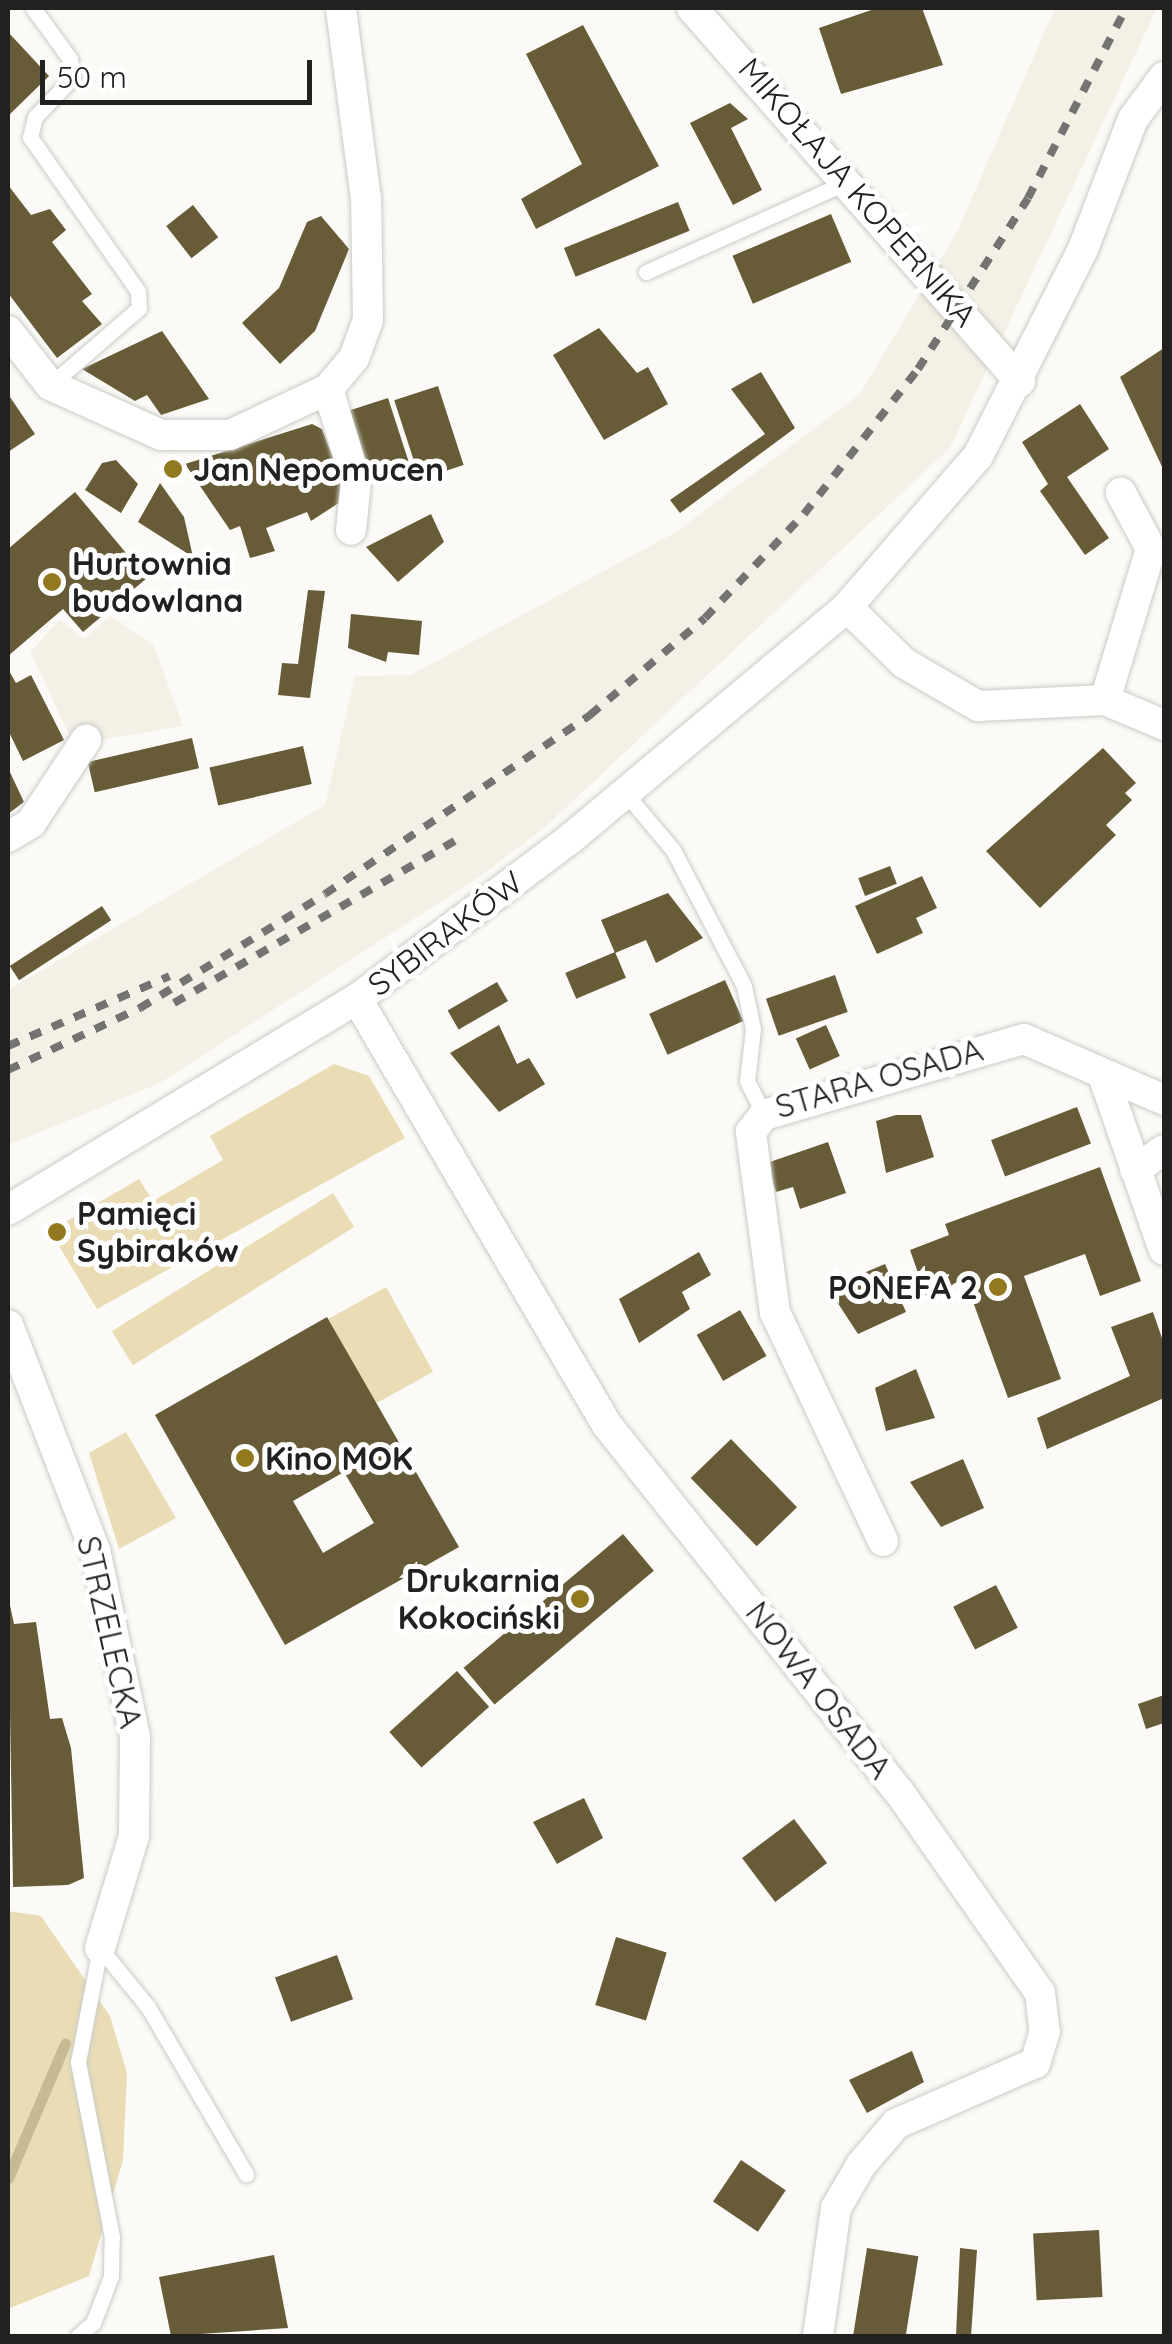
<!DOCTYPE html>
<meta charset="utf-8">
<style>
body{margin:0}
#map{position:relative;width:1172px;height:2344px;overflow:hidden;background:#fbfaf6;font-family:Quicksand,sans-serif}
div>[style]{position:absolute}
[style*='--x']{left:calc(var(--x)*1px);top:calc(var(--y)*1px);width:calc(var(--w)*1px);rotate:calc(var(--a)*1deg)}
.built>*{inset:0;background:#f3f0e5}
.green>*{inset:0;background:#eaddb6;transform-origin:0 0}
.stream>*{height:11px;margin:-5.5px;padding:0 5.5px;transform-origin:5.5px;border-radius:5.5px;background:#c6ba92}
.building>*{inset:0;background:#675c37;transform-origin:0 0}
.roads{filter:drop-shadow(0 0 2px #cbcac6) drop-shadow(0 0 2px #cbcac6)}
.service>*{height:15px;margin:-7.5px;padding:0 7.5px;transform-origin:7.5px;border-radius:7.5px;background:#fff}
.minor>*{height:30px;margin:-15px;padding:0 15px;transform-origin:15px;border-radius:15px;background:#fff}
.rail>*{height:8px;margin-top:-4px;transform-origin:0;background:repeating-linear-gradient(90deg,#747371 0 12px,transparent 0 24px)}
.dots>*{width:28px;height:28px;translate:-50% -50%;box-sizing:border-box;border:5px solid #fff;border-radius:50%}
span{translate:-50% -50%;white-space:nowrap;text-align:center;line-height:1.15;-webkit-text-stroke:10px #fff;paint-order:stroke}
.street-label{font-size:32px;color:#222120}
.poi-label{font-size:32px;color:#222120;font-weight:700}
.left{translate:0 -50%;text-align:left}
.right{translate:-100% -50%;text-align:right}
.frame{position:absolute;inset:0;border:10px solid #222120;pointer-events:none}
.scale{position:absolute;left:40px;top:60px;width:272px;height:45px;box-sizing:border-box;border:5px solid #222120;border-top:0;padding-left:12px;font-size:30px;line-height:35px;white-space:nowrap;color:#222120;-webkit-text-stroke:8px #fff;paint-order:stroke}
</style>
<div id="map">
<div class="built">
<div style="clip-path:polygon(1055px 8px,1157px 8px,950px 448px,544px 828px,482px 875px,160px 1083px,8px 1145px,8px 990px,325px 805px,355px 676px,411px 675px,676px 532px,860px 394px,956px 234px)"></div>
<div style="clip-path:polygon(110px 616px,154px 646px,183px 726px,74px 744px,30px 652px,60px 620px,84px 639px)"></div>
</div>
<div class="green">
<div style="clip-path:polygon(334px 1064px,369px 1076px,405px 1138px,97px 1309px,50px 1231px,139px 1179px,153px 1201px,223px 1160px,210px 1136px)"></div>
<div style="left:333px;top:1193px;width:40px;height:261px;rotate:58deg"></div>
<div style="left:386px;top:1287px;width:97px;height:66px;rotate:61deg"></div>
<div style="clip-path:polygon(126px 1432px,176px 1518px,119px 1549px,89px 1453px)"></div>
<div style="clip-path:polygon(8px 1911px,41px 1916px,110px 2016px,127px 2073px,123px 2160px,89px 2276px,8px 2309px)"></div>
</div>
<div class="stream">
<div style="--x:8;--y:2178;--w:146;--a:-67"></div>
</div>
<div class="building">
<div style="clip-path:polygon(877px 8px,922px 8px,943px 65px,841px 94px,819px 28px)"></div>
<div style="clip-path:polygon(583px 25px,659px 166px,536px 229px,521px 199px,582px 164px,526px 54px)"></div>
<div style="clip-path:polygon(8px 32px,49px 76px,8px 116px)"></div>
<div style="clip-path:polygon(730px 103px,748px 119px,731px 128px,762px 190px,733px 205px,690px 123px)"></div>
<div style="clip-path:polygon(8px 185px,31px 215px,50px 209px,66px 230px,52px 242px,92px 294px,82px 301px,102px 324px,57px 358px,8px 293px)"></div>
<div style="left:678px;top:202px;width:31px;height:123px;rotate:68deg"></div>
<div style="left:193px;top:205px;width:41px;height:34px;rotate:52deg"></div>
<div style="left:831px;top:214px;width:52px;height:107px;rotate:67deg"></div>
<div style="clip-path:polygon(321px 216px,349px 249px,315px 331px,280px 364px,242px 323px,279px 288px,307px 222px)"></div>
<div style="clip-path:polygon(599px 328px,637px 373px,648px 367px,668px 404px,604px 440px,553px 355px)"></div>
<div style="clip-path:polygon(162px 331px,209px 399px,161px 415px,147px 395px,135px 401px,82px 369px)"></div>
<div style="clip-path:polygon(1164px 348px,1164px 471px,1120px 377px)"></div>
<div style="clip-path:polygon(761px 372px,795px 428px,680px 513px,670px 500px,765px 434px,731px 389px)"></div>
<div style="left:438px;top:386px;width:83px;height:46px;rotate:72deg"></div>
<div style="clip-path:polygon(8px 394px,35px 434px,8px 452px)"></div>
<div style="left:388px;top:398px;width:68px;height:44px;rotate:72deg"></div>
<div style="clip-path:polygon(1080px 404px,1109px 449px,1067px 477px,1109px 538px,1085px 555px,1040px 491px,1048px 484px,1022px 442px)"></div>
<div style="clip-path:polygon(312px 424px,322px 429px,348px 497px,311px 521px,307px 512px,266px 528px,275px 551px,250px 558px,240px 526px,230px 530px,185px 464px)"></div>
<div style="clip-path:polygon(116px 460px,138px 484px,121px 513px,85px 490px,102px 463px)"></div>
<div style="clip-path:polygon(160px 483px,184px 517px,193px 557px,138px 522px)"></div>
<div style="clip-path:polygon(75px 492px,147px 578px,83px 632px,63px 609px,8px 656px,8px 549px)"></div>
<div style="clip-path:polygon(431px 514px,444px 542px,398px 582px,366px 547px)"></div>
<div style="clip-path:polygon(308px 590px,325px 591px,310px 698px,278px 695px,282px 663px,298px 664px)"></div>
<div style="clip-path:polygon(351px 614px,422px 621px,419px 655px,388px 652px,386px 662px,348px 648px)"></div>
<div style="clip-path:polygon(8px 669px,16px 683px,31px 675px,64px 740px,23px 761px,8px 730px)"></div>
<div style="left:192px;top:738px;width:31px;height:107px;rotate:77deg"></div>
<div style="left:303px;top:746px;width:39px;height:96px;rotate:77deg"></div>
<div style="clip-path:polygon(1103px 748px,1136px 783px,1125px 793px,1132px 800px,1106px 825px,1116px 835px,1040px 908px,986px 851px)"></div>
<div style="clip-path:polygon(8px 768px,24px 802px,8px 814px)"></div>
<div style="left:890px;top:866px;width:19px;height:34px;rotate:69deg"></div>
<div style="clip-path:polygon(922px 876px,937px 908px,916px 918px,923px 933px,877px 954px,855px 906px)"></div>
<div style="clip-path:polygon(668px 893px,703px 938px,656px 963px,646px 940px,615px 953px,601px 920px)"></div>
<div style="left:102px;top:906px;width:17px;height:110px;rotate:57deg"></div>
<div style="left:615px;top:952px;width:28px;height:54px;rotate:67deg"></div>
<div style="left:835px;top:975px;width:39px;height:73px;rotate:71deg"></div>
<div style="left:725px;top:980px;width:45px;height:83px;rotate:66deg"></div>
<div style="left:497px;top:982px;width:22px;height:57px;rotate:60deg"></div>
<div style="clip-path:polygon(499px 1025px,517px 1064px,529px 1058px,545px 1084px,499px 1112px,450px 1053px)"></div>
<div style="left:826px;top:1025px;width:34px;height:33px;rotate:66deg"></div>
<div style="left:1077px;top:1107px;width:39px;height:92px;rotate:69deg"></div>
<div style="clip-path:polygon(896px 1115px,921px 1115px,934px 1157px,886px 1173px,876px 1121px)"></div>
<div style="clip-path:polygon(828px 1142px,846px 1193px,800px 1209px,793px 1187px,776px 1192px,767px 1163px)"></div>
<div style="clip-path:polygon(1100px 1167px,1141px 1281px,1100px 1296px,1085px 1254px,1024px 1276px,1061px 1379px,1008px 1398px,964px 1277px,928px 1301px,910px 1250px,949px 1235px,945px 1224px)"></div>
<div style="clip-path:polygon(699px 1252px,711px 1275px,682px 1292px,690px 1309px,639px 1343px,619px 1299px)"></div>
<div style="clip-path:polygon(885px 1264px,906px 1312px,858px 1334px,828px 1288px)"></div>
<div style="left:740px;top:1310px;width:53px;height:50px;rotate:60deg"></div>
<div style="clip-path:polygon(1153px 1312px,1164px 1344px,1164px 1398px,1047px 1449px,1037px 1418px,1130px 1376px,1111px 1327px)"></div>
<div style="clip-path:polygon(evenodd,327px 1317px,459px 1547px,285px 1645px,155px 1415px,327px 1317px,344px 1472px,374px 1523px,323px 1553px,293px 1501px,344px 1472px)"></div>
<div style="clip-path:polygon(916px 1369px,935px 1418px,886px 1431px,875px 1388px)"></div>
<div style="left:731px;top:1439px;width:95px;height:56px;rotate:46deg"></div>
<div style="clip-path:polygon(963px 1459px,984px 1508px,941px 1527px,910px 1482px)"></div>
<div style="left:623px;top:1534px;width:48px;height:208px;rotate:50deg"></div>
<div style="left:996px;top:1585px;width:48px;height:48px;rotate:63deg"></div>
<div style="clip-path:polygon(8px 1596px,14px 1624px,36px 1622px,50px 1719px,62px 1718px,71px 1748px,84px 1878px,68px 1885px,13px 1887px)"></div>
<div style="left:457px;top:1671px;width:48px;height:91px;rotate:48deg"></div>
<div style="clip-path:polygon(1164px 1695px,1164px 1723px,1146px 1729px,1138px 1704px)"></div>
<div style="clip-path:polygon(584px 1798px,603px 1838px,557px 1864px,533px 1822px)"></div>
<div style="left:794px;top:1819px;width:55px;height:65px;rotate:53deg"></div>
<div style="left:616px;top:1937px;width:53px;height:71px;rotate:17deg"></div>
<div style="left:337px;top:1955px;width:47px;height:66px;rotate:70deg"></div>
<div style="clip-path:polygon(912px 2051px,924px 2082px,867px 2113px,849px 2080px)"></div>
<div style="left:741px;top:2160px;width:54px;height:50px;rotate:34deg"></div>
<div style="left:1099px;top:2230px;width:67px;height:66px;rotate:87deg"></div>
<div style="left:867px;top:2248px;width:52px;height:89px;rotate:9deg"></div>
<div style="clip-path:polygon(960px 2248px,977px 2250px,971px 2336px,956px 2336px)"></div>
<div style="clip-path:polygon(274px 2255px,288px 2328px,171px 2336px,159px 2277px)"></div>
</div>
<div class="roads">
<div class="service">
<div style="--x:33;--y:8;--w:63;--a:54"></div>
<div style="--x:70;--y:59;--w:19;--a:84"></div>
<div style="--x:72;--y:78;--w:54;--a:133.5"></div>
<div style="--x:35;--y:117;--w:21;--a:104"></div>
<div style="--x:30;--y:137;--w:188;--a:55"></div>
<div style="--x:138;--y:291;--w:17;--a:87"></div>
<div style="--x:139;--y:308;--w:118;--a:139.1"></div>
<div style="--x:646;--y:272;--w:220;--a:-24.1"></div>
<div style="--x:626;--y:794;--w:73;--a:50"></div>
<div style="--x:673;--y:850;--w:153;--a:62.4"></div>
<div style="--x:744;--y:986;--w:44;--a:78.2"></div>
<div style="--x:753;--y:1029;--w:52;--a:96.6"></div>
<div style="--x:747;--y:1081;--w:38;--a:63"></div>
<div style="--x:100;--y:1948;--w:76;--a:50.9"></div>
<div style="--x:148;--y:2007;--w:194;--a:59.6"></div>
<div style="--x:78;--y:2336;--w:20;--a:-41"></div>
<div style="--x:93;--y:2323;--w:50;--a:-69"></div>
<div style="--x:111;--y:2276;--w:39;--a:-89"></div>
<div style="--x:112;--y:2237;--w:178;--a:-101"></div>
<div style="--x:78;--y:2062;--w:116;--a:-79.1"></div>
</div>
<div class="minor">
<div style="--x:692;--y:8;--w:497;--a:48.7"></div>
<div style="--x:8;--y:331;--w:68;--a:52.1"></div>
<div style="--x:50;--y:385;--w:122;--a:24.2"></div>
<div style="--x:161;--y:435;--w:69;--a:0"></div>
<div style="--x:230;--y:435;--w:108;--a:-25.1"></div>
<div style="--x:328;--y:389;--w:40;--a:-50"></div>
<div style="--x:354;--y:358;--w:40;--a:-69.8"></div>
<div style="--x:368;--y:320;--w:121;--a:-90.9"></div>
<div style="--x:366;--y:199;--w:193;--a:-97.5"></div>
<div style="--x:328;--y:389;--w:96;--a:73.1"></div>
<div style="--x:356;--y:481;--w:49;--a:95.8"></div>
<div style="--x:847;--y:607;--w:80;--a:44.5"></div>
<div style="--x:904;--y:663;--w:86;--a:30.2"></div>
<div style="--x:978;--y:706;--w:127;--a:-2.7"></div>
<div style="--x:1105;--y:700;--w:64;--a:23"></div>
<div style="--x:1105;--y:700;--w:158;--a:-73.1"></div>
<div style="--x:1151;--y:549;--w:64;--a:-118.2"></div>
<div style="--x:8;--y:837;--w:27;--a:-31"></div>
<div style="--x:31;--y:823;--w:100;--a:-56.5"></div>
<div style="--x:357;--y:999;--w:494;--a:59.6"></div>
<div style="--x:607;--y:1425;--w:470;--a:51.5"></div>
<div style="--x:900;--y:1793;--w:244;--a:55"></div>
<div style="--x:1040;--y:1993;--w:38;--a:83"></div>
<div style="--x:1045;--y:2031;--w:34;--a:107"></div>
<div style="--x:1035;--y:2063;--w:152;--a:156.3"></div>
<div style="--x:896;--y:2124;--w:54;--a:130.5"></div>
<div style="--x:861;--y:2165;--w:50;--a:120.2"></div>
<div style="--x:836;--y:2208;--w:129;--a:98"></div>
<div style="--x:1103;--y:1075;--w:185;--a:70.8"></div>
<div style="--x:1135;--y:1170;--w:35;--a:-35"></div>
<div style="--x:8;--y:1210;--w:408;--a:-31.2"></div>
<div style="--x:357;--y:999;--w:266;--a:-36.9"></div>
<div style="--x:570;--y:839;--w:361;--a:-39.9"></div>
<div style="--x:847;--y:607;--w:200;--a:-49.1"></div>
<div style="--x:978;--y:456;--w:232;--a:-63.1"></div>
<div style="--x:1083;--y:249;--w:139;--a:-69"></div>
<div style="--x:1133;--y:119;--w:52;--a:-53.6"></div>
<div style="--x:8;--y:1325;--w:241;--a:68.9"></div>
<div style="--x:95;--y:1550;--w:191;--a:77.9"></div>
<div style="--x:135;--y:1737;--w:99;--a:90.6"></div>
<div style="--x:134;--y:1836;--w:117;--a:106.9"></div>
<div style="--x:883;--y:1541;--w:252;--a:-115.3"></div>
<div style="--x:775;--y:1313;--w:183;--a:-97.6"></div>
<div style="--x:751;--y:1132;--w:21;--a:-53"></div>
<div style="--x:764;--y:1115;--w:271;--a:-16.3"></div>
<div style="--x:1024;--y:1039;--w:153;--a:23.5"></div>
</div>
</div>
<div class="rail">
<div style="--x:174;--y:1003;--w:330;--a:-30"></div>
<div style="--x:8;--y:1046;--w:176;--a:-23.4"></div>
<div style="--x:8;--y:1070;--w:146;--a:-25.2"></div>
<div style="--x:140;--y:1008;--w:217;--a:-31.6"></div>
<div style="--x:325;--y:894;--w:320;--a:-34"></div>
<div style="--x:590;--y:715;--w:150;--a:-40.1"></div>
<div style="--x:705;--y:618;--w:144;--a:-46.4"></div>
<div style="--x:804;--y:514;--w:184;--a:-51.8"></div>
<div style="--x:918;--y:369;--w:203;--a:-57.2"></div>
<div style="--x:1028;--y:198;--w:214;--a:-62.7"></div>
</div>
<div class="dots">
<div style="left:173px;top:469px;background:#92791f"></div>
<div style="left:52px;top:582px;background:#92791f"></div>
<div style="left:57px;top:1232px;background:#92791f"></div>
<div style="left:998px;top:1287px;background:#92791f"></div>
<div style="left:245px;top:1458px;background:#92791f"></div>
<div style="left:580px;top:1599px;background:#92791f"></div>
</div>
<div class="street-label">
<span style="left:858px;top:192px;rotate:49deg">MIKOŁAJA KOPERNIKA</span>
<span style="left:445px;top:933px;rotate:-37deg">SYBIRAKÓW</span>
<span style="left:879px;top:1078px;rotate:-16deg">STARA OSADA</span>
<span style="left:110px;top:1632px;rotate:77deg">STRZELECKA</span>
<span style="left:819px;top:1690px;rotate:52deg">NOWA OSADA</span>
</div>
<div class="poi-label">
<span class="left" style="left:193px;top:469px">Jan Nepomucen</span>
<span class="left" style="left:72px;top:582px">Hurtownia<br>budowlana</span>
<span class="left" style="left:77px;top:1232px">Pamięci<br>Sybiraków</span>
<span class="right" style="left:978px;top:1287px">PONEFA 2</span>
<span class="left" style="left:265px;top:1458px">Kino MOK</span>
<span class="right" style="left:560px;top:1599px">Drukarnia<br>Kokociński</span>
</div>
<div class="frame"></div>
<div class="scale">50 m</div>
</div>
